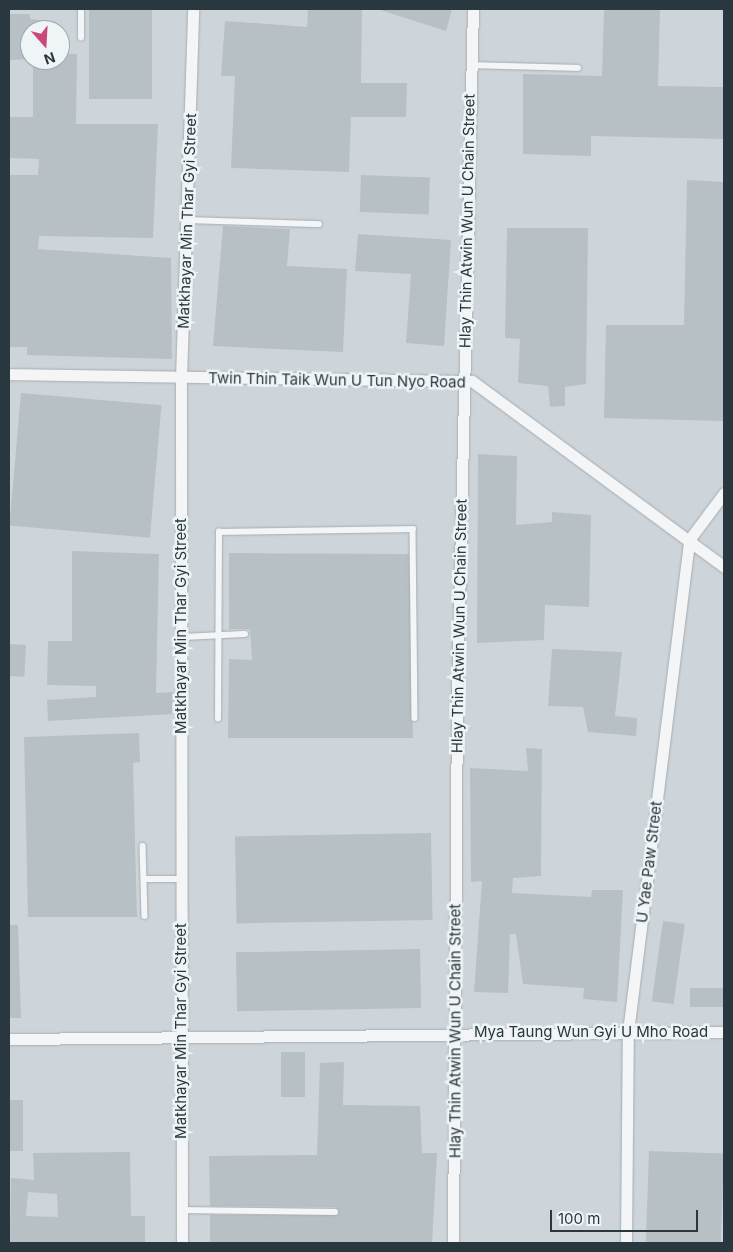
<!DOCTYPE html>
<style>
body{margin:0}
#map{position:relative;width:733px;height:1252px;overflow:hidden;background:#e0e5e9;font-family:Inter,sans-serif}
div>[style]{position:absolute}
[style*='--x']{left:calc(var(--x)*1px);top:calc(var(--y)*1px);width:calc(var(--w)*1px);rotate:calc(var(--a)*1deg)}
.built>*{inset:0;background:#ced5da}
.building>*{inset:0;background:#b7c0c5;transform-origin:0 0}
.roads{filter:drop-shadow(0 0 1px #a5adb3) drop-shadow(0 0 1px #a5adb3)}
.lane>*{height:5.5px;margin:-2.75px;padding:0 2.75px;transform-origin:2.75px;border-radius:2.75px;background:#f3f5f7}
.street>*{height:11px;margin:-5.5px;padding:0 5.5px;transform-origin:5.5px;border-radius:5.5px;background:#f3f5f7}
span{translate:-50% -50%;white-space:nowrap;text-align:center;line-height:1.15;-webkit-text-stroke:5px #eff4f6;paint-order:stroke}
.street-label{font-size:15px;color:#29373f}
.frame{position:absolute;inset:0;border:10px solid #29373f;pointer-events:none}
.north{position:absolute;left:20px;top:20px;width:50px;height:50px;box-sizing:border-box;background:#eff4f6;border:1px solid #a0a8ad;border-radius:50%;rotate:161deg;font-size:14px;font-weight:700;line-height:20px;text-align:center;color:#29373f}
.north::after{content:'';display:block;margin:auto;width:18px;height:22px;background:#ca497c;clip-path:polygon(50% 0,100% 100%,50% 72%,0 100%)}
.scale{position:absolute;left:550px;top:1210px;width:148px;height:22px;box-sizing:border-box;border:2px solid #29373f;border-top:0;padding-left:6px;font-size:15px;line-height:18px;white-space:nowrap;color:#29373f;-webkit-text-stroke:4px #eff4f6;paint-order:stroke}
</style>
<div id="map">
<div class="built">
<div style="clip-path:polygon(evenodd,9px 9px,724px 9px,724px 1243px,9px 1243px,9px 9px,30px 30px,60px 30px,60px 60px,30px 60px,30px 30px)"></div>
</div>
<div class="building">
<div style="left:89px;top:9px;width:63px;height:90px"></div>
<div style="clip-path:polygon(308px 9px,362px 9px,361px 83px,407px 83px,406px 117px,351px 117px,349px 172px,231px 168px,235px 76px,221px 76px,225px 21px,307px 27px)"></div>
<div style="clip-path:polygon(377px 9px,452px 9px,446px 31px)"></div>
<div style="clip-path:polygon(604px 9px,660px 9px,658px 86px,724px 87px,724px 139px,591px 136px,591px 156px,523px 154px,523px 74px,602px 76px)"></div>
<div style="clip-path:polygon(9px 14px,30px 14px,30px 19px,56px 22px,55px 30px,30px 30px,30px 59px,9px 60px)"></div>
<div style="clip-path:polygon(60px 54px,77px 54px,76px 124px,158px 124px,153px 238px,39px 236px,38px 249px,171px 258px,172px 359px,27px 355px,27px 347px,9px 347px,9px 175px,38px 175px,39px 159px,9px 158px,9px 117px,33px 117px,33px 60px,60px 60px)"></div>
<div style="left:361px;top:175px;width:69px;height:37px;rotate:2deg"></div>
<div style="clip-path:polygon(687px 180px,724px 182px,724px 421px,604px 418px,606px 325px,684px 325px)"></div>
<div style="clip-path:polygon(223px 226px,290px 229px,287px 266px,347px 269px,343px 352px,213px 346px)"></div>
<div style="clip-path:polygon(507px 228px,588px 228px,586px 384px,565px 387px,565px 406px,550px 407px,548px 386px,518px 383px,520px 339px,505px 338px)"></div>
<div style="clip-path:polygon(358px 234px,451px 240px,444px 346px,406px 343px,411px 274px,355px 271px)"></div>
<div style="left:21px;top:393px;width:141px;height:133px;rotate:5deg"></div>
<div style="clip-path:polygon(478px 454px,517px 456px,516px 525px,552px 522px,552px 512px,591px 515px,589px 607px,545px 605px,544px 640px,477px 643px)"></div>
<div style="clip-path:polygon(72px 551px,159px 554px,156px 693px,174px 692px,174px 714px,48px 721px,47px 700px,96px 697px,96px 686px,47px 685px,48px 641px,72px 641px)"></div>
<div style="clip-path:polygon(229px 553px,409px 554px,413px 738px,228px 738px,229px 659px,252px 660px,250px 629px,229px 629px)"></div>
<div style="left:9px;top:644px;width:17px;height:32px;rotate:3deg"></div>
<div style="clip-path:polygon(552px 649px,622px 652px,615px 716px,637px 718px,636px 736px,588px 732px,583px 707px,548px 706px)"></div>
<div style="clip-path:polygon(139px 733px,140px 762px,133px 763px,137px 917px,28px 917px,24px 737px)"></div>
<div style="clip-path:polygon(526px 748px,542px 749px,541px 876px,513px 878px,512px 893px,591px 897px,592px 890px,623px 890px,617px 1002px,583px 999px,584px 988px,523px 984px,516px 934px,510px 934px,508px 993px,474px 992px,482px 881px,471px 882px,470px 768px,528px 771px)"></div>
<div style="left:431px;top:833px;width:87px;height:196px;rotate:89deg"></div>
<div style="left:663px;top:921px;width:22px;height:81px;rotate:8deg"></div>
<div style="clip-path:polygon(9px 925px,18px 925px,21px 1018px,9px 1018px)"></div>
<div style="left:420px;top:949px;width:59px;height:184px;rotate:89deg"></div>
<div style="left:690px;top:988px;width:34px;height:19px"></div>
<div style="left:281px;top:1052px;width:24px;height:45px"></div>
<div style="clip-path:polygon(344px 1062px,343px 1105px,420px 1106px,422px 1153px,437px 1153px,432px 1243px,210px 1243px,210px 1215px,339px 1215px,335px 1207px,210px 1206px,209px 1156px,317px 1155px,320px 1063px)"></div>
<div style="left:9px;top:1100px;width:14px;height:51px"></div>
<div style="left:649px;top:1151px;width:75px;height:92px;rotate:2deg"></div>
<div style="clip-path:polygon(evenodd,130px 1152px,131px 1216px,145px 1216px,145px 1243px,10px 1243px,11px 1178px,34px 1180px,33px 1153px,130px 1152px,28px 1192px,57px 1194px,58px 1217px,26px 1216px,28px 1192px)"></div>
</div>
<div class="roads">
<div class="lane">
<div style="--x:81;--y:38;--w:29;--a:-90"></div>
<div style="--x:471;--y:65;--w:107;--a:1.6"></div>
<div style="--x:189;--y:220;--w:130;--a:1.8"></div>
<div style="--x:181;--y:637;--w:64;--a:-2.7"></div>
<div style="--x:218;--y:719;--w:187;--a:-89.7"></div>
<div style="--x:219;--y:532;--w:194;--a:-0.9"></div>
<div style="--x:413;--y:529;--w:189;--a:89.4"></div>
<div style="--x:143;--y:846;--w:70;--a:88.4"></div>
<div style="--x:144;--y:879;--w:36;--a:0"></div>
<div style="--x:182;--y:1210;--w:153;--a:0.7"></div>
</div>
<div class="street">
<div style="--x:9;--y:374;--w:463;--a:0.9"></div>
<div style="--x:472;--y:381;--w:313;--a:36.4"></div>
<div style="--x:9;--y:1039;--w:715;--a:-0.56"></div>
<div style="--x:182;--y:1243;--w:865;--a:-90.07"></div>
<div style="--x:181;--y:378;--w:369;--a:-88.1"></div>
<div style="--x:453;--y:1243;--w:547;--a:-89.58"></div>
<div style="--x:457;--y:696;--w:687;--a:-88.67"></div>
<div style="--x:626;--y:1243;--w:211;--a:-89.5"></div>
<div style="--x:628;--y:1032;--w:496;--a:-82.9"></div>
<div style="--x:689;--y:540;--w:59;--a:-53.3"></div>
</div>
</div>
<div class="street-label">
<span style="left:187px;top:221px;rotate:-88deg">Matkhayar Min Thar Gyi Street</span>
<span style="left:467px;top:221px;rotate:-89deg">Hlay Thin Atwin Wun U Chain Street</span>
<span style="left:337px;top:380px;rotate:1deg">Twin Thin Taik Wun U Tun Nyo Road</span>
<span style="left:181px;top:626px;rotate:-90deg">Matkhayar Min Thar Gyi Street</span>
<span style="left:459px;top:626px;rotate:-89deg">Hlay Thin Atwin Wun U Chain Street</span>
<span style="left:649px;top:862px;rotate:-83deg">U Yae Paw Street</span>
<span style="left:181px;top:1031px;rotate:-90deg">Matkhayar Min Thar Gyi Street</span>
<span style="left:455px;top:1031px;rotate:-90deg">Hlay Thin Atwin Wun U Chain Street</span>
<span style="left:591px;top:1032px">Mya Taung Wun Gyi U Mho Road</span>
</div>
<div class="frame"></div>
<div class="north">N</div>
<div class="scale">100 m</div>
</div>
